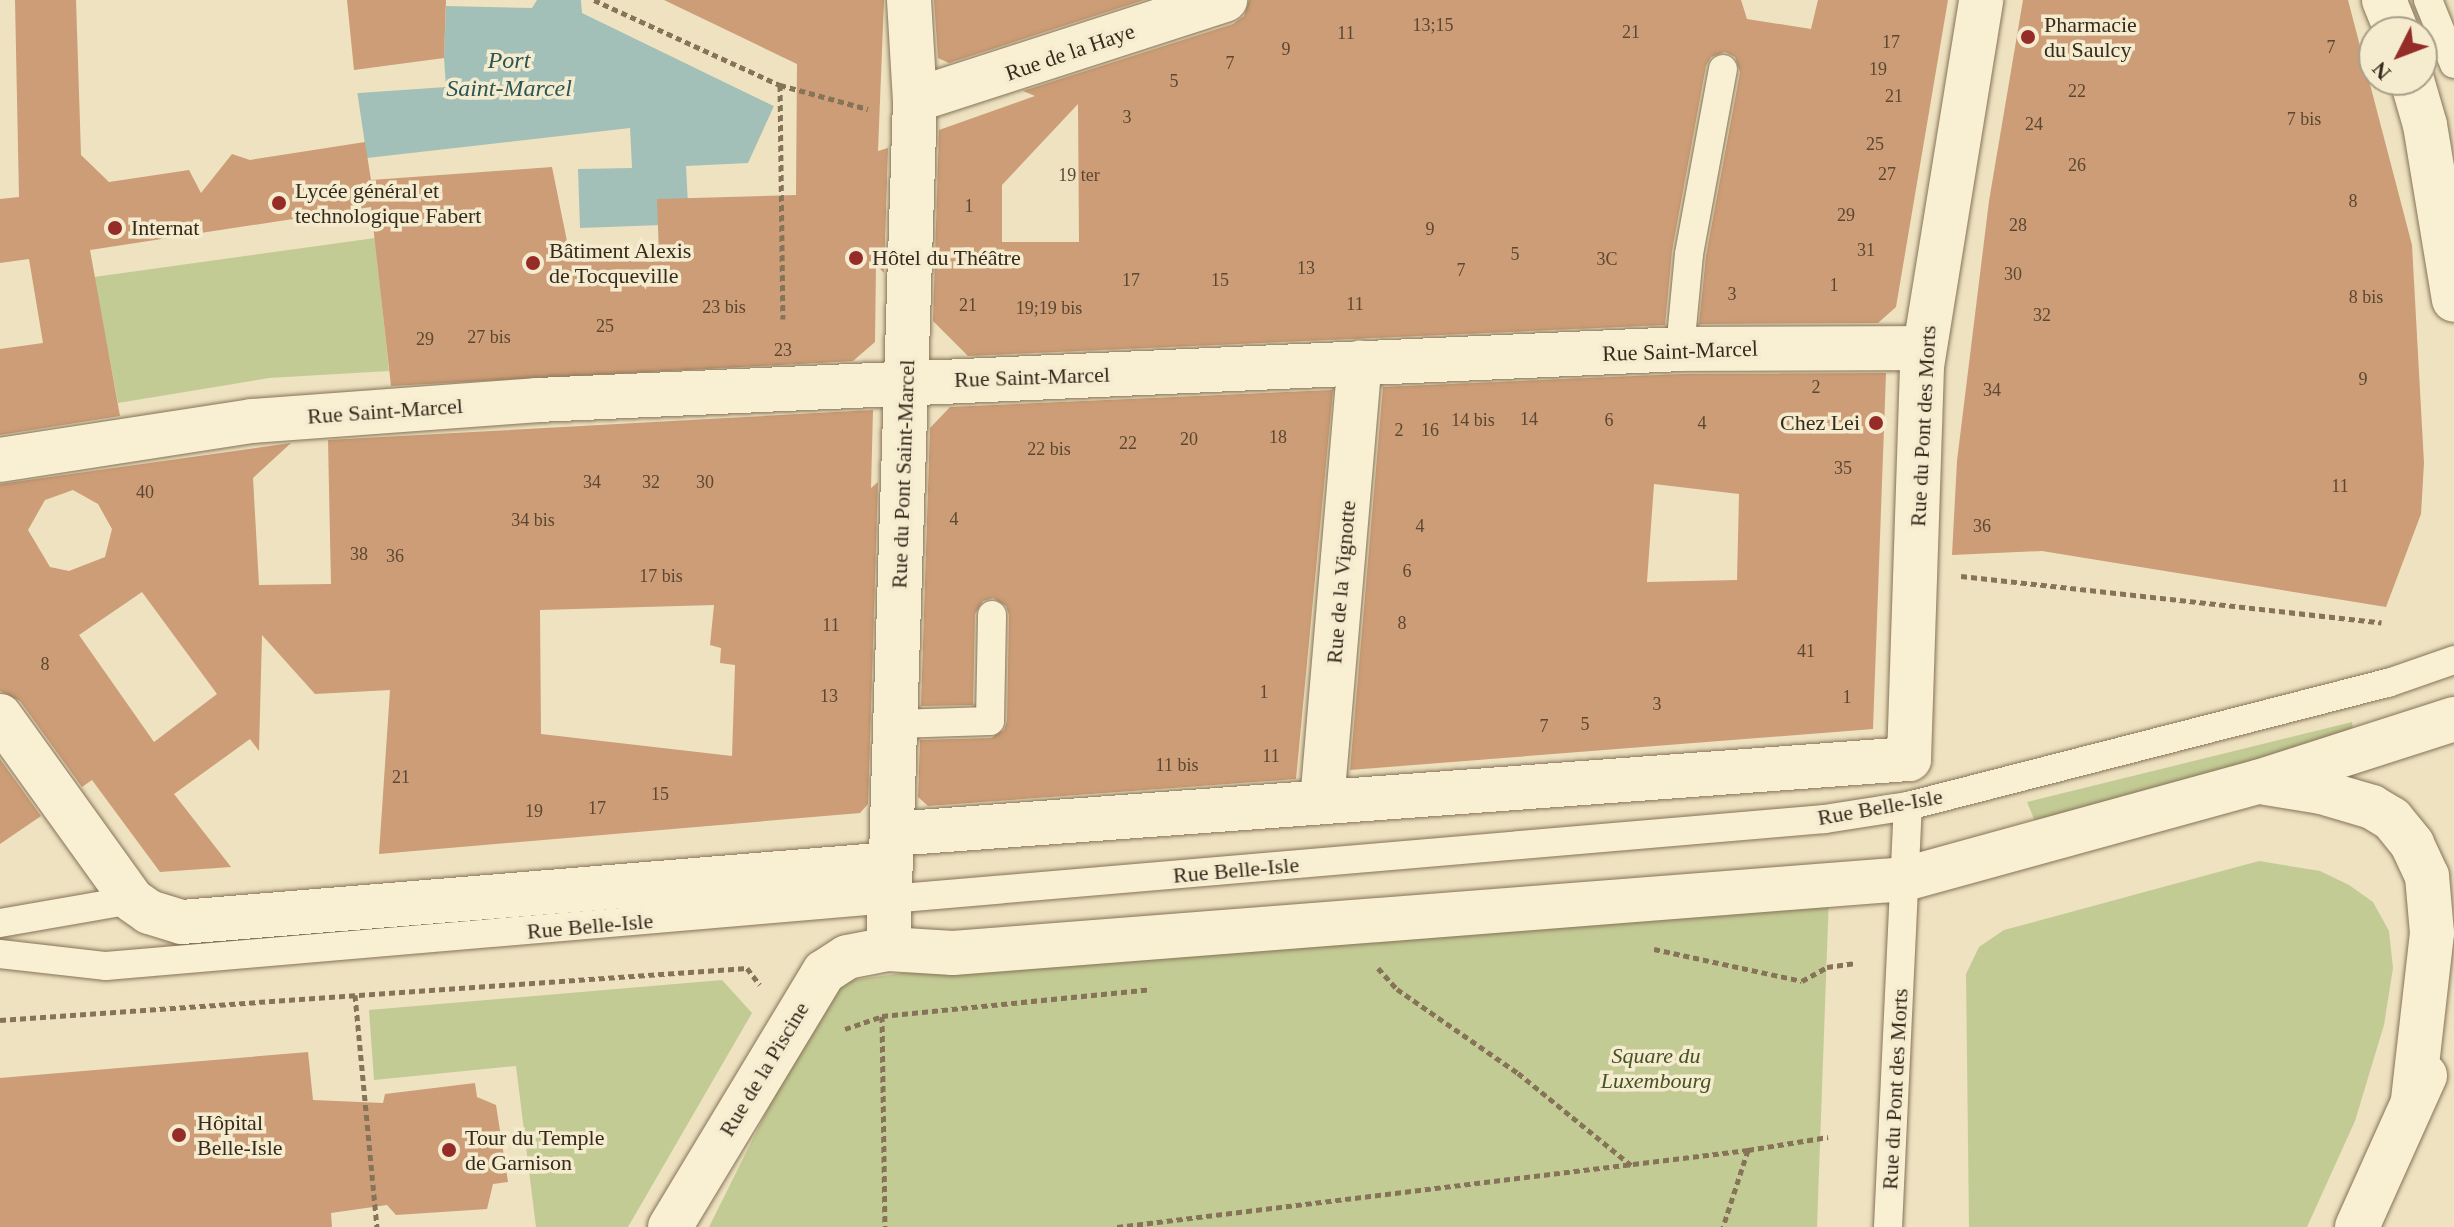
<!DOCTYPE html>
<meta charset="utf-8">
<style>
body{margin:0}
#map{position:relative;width:2454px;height:1227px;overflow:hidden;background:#eee2c0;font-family:Georgia,serif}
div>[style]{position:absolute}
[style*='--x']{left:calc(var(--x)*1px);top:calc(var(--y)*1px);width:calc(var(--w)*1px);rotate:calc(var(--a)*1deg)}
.green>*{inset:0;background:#c3cb94}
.water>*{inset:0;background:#a3c0b8}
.pier>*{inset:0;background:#eee2c0;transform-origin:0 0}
.building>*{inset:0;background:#cc9d76}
.path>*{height:5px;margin-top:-2.5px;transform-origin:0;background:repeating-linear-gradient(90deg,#867358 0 6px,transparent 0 10px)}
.roads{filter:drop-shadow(0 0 2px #867358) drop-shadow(0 0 2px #867358)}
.lane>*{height:28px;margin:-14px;padding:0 14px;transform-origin:14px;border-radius:14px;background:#f9efd3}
.street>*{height:44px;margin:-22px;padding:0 22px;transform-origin:22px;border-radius:22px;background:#f9efd3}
.secondary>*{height:44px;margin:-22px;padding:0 22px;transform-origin:22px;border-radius:22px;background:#f9efd3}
.dots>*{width:22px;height:22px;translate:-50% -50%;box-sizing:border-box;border:4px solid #f5ecd0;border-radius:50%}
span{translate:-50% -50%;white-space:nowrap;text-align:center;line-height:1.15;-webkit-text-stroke:7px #f5ecd0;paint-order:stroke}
.number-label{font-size:18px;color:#5c4733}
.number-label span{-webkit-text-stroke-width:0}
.poi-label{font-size:22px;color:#362a1d}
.left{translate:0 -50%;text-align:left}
.right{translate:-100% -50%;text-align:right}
.street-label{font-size:22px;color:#362a1d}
.park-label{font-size:22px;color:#455223;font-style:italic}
.water-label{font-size:24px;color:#2c5655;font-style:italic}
.north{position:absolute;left:2358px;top:16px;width:80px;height:80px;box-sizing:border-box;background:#f5ecd0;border:2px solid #a99e88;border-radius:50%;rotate:228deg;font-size:22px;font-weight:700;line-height:32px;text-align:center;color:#362a1d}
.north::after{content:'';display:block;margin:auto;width:28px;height:36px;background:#952c28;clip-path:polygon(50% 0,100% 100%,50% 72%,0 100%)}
</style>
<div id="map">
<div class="green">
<div style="clip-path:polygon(375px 238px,389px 371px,269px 378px,118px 403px,94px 277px)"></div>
<div style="clip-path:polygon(2352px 722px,2354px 738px,2036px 824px,2027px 802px)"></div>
<div style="clip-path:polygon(2259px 861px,2320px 871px,2349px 885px,2373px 902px,2389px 931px,2393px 968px,2384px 1025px,2355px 1121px,2307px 1227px,1969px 1227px,1966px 974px,1979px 947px,2004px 930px)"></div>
<div style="clip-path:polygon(1829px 895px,1817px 1227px,709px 1227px,799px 1046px,839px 982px,945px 967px)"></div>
<div style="clip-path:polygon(722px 980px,752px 1013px,628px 1227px,536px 1227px,516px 1066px,374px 1080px,369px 1010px)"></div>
</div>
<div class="water">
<div style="clip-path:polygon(537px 0,581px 0,583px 13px,774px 106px,748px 163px,686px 166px,689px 224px,580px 228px,578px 169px,632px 168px,630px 128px,367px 158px,354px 70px,444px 58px,446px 6px,532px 8px)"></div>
</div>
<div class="pier">
<div style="clip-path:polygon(581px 0,586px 11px,777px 103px,751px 166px,774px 106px,582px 13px)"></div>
<div style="left:444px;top:58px;width:29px;height:91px;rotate:86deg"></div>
</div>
<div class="building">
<div style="clip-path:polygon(15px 0,76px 0,81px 155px,109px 182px,189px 170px,201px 193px,232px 154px,250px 160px,365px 142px,371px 180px,552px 167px,570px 256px,659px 255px,657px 199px,796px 195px,797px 64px,664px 0,884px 0,878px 151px,888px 148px,884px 273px,876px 265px,875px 342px,853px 361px,391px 386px,371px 207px,90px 250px,120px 416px,0 435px,0 349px,43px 343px,29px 259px,0 263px,0 199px,19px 197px)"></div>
<div style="clip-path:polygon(347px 0,446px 0,444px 58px,354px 70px)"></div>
<div style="clip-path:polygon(934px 0,1144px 0,949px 63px,938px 58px)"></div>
<div style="clip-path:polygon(evenodd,1249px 0,1741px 0,1747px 19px,1811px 29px,1818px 0,1948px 0,1896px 307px,1878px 323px,1699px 324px,1706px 256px,1740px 72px,1735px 57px,1725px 52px,1711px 57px,1706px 66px,1672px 251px,1665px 325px,968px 356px,933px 321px,939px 130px,1035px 96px,1023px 91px,1233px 24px,1244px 16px,1249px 0,1078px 104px,1079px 242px,1002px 242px,1002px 185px,1078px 104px)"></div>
<div style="clip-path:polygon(2023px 0,2348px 0,2412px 245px,2424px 463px,2421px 514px,2386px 607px,2042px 551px,1952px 555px,1957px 461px,1989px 201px)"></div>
<div style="clip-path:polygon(evenodd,1886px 373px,1873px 729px,1350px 770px,1383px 387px,1681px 374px,1886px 373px,1654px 484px,1739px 494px,1737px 580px,1647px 582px,1654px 484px)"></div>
<div style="clip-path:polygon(1333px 390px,1296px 779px,928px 806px,918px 797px,920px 740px,991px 738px,1004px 730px,1007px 721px,1009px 615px,1006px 606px,993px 598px,983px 601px,975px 614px,973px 705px,921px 706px,930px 428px,950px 407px)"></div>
<div style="clip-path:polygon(evenodd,873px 410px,871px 488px,878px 482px,868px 804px,860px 813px,379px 854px,390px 690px,315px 694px,262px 635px,259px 751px,250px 739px,174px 794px,231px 867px,160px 872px,92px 780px,82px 787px,20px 701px,0 691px,0 484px,291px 443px,253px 478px,259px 585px,331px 584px,328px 440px,873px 410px,73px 490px,98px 504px,112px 529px,105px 557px,69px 571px,50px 567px,28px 530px,45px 500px,73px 490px,873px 410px,142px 592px,217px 694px,154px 742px,79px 635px,142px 592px,873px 410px,714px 605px,710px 645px,721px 648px,720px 663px,735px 665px,732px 756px,541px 734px,540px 610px,714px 605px)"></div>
<div style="clip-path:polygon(0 759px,41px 816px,0 844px)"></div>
<div style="clip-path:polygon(308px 1052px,313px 1100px,383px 1103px,385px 1094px,475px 1083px,477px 1097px,496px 1105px,508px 1182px,493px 1184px,487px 1209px,396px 1215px,387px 1205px,331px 1213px,332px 1227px,0 1227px,0 1078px)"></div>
</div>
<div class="path">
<div style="--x:594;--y:0;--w:205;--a:24.6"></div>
<div style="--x:780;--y:85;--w:234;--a:89.3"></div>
<div style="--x:780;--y:85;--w:91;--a:15.3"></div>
<div style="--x:1961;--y:576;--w:423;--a:6.3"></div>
<div style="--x:1654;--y:949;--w:151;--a:12.2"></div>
<div style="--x:1802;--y:981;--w:29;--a:-29"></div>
<div style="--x:1827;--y:967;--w:27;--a:-8"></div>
<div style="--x:1378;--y:968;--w:28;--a:48"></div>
<div style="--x:1397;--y:989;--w:147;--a:34.8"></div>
<div style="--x:1518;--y:1073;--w:146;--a:39.2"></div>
<div style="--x:355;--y:995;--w:233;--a:84.6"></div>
<div style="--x:882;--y:1016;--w:211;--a:89.2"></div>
<div style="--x:0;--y:1020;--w:749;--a:-3.98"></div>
<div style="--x:747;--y:968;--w:21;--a:53"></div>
<div style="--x:845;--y:1029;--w:39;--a:-19"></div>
<div style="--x:882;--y:1016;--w:270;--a:-5.7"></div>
<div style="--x:1748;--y:1150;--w:81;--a:-9.2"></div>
<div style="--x:1117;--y:1227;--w:636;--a:-6.96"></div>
<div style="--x:1748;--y:1150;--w:81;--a:108"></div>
</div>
<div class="roads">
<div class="lane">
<div style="--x:2428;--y:0;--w:69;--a:67.9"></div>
<div style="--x:1680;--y:349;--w:95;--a:-84.6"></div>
<div style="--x:1689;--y:254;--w:188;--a:-79.6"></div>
<div style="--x:895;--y:724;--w:95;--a:-1.8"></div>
<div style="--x:990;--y:721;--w:106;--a:-88.9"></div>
<div style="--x:0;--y:923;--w:134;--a:-9.9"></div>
<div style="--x:0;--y:954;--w:107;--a:6.5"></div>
<div style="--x:106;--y:966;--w:1725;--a:-4.89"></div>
<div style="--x:1825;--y:819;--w:84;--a:-8.9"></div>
<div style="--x:1908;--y:806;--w:496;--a:-14.4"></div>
<div style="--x:2388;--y:683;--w:70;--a:-19.2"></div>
<div style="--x:1888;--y:1227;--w:421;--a:-87.3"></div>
</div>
<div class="street">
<div style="--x:915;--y:100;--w:326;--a:-17.9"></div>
<div style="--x:0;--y:460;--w:255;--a:-8.8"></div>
<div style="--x:252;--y:421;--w:286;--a:-4.2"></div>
<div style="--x:537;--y:400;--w:1144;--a:-2.55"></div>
<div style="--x:1680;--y:349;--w:244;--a:-0.2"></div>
<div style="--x:0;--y:716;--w:226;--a:54.3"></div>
<div style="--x:132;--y:900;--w:21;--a:35"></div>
<div style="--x:149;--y:912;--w:34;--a:17"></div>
<div style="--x:182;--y:922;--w:711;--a:-4.68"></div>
<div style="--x:1322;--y:802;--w:441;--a:-85.1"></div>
<div style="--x:892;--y:834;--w:1020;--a:-4.22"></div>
<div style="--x:1909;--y:759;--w:393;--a:-88.1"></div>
<div style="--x:1922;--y:366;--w:371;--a:-80.8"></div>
<div style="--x:670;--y:1227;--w:298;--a:-58.9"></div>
<div style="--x:824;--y:972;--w:27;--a:-33"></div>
<div style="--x:847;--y:957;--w:42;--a:-11"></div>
</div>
<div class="secondary">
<div style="--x:909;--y:0;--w:100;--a:86.6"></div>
<div style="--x:915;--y:100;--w:849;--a:91.82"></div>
<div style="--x:888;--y:949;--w:65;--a:3.5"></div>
<div style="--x:953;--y:953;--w:955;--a:-4.44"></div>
<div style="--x:1905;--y:879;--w:366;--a:-15.4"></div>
<div style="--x:2258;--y:782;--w:206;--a:-17.8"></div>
<div style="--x:2384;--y:0;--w:35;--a:68"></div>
<div style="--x:2412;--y:80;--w:47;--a:73.9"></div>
<div style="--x:2425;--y:125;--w:177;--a:80.6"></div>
<div style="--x:2266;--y:783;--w:56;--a:9.3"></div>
<div style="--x:2321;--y:792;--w:53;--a:16.4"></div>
<div style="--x:2372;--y:807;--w:23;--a:31"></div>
<div style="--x:2392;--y:819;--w:32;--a:51"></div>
<div style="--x:2412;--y:844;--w:35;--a:65"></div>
<div style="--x:2427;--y:876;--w:57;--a:85"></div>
<div style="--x:2432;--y:933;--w:169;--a:96.5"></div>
<div style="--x:2357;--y:1227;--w:166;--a:-65.8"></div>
</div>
</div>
<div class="dots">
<div style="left:2028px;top:37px;background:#952c28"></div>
<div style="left:279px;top:203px;background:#952c28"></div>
<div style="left:115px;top:228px;background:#952c28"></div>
<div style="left:856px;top:258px;background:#952c28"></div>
<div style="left:533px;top:263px;background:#952c28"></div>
<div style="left:1876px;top:423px;background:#952c28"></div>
<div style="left:179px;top:1135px;background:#952c28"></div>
<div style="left:449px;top:1150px;background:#952c28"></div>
</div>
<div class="number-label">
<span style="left:1433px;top:25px">13;15</span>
<span style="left:1631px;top:32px">21</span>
<span style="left:1346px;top:33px">11</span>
<span style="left:1891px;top:42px">17</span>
<span style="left:2331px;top:47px">7</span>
<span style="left:1286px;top:49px">9</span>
<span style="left:1230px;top:63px">7</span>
<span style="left:1878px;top:69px">19</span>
<span style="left:1174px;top:81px">5</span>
<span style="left:2077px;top:91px">22</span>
<span style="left:1894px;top:96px">21</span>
<span style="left:1127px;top:117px">3</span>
<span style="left:2304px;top:119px">7 bis</span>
<span style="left:2034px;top:124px">24</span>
<span style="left:1875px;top:144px">25</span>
<span style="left:2077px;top:165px">26</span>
<span style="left:1887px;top:174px">27</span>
<span style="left:1079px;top:175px">19 ter</span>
<span style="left:2353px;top:201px">8</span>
<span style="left:969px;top:206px">1</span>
<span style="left:1846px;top:215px">29</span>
<span style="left:2018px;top:225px">28</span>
<span style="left:1430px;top:229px">9</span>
<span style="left:1866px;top:250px">31</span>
<span style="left:1515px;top:254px">5</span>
<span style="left:1607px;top:259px">3C</span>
<span style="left:1306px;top:268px">13</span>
<span style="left:1461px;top:270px">7</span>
<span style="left:2013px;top:274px">30</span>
<span style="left:1131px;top:280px">17</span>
<span style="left:1220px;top:280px">15</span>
<span style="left:1834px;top:285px">1</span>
<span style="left:1732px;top:294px">3</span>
<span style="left:2366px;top:297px">8 bis</span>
<span style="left:1355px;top:304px">11</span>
<span style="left:968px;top:305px">21</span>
<span style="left:724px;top:307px">23 bis</span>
<span style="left:1049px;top:308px">19;19 bis</span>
<span style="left:2042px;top:315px">32</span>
<span style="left:605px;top:326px">25</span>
<span style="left:489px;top:337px">27 bis</span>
<span style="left:425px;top:339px">29</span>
<span style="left:783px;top:350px">23</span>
<span style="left:2363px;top:379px">9</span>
<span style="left:1816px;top:387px">2</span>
<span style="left:1992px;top:390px">34</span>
<span style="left:1529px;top:419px">14</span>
<span style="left:1473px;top:420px">14 bis</span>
<span style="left:1609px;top:420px">6</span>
<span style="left:1702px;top:423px">4</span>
<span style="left:1399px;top:430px">2</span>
<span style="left:1430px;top:430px">16</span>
<span style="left:1278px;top:437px">18</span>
<span style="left:1189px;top:439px">20</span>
<span style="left:1128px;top:443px">22</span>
<span style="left:1049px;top:449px">22 bis</span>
<span style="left:1843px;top:468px">35</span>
<span style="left:592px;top:482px">34</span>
<span style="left:651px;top:482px">32</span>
<span style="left:705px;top:482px">30</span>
<span style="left:2340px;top:486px">11</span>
<span style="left:145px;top:492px">40</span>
<span style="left:954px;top:519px">4</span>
<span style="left:533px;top:520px">34 bis</span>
<span style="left:1420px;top:526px">4</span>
<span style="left:1982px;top:526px">36</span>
<span style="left:359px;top:554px">38</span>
<span style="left:395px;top:556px">36</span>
<span style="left:1407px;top:571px">6</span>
<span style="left:661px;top:576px">17 bis</span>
<span style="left:1402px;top:623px">8</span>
<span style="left:831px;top:625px">11</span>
<span style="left:1806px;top:651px">41</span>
<span style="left:45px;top:664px">8</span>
<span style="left:1264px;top:692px">1</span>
<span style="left:829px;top:696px">13</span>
<span style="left:1847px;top:697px">1</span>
<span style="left:1657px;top:704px">3</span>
<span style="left:1585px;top:724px">5</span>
<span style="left:1544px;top:726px">7</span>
<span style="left:1271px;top:756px">11</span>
<span style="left:1177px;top:765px">11 bis</span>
<span style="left:401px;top:777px">21</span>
<span style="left:660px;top:794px">15</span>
<span style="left:597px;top:808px">17</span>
<span style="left:534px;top:811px">19</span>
</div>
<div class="poi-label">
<span class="left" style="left:2044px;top:37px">Pharmacie<br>du Saulcy</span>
<span class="left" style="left:295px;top:203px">Lycée général et<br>technologique Fabert</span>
<span class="left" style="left:131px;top:228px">Internat</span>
<span class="left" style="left:549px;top:263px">Bâtiment Alexis<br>de Tocqueville</span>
<span class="left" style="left:872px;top:258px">Hôtel du Théâtre</span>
<span class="right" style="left:1860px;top:423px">Chez Lei</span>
<span class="left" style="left:197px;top:1135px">Hôpital<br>Belle-Isle</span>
<span class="left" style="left:465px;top:1150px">Tour du Temple<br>de Garnison</span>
</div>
<div class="street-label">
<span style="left:1070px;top:52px;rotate:-19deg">Rue de la Haye</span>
<span style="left:1680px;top:351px;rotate:-2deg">Rue Saint-Marcel</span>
<span style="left:1032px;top:377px;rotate:-2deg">Rue Saint-Marcel</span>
<span style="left:385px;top:411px;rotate:-4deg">Rue Saint-Marcel</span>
<span style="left:1923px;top:426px;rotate:-87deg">Rue du Pont des Morts</span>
<span style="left:903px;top:474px;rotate:-88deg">Rue du Pont Saint-Marcel</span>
<span style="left:1341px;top:582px;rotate:-85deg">Rue de la Vignotte</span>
<span style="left:1880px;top:807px;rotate:-10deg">Rue Belle-Isle</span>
<span style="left:1236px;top:870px;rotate:-5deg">Rue Belle-Isle</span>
<span style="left:590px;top:926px;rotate:-5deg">Rue Belle-Isle</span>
<span style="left:764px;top:1069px;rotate:-59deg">Rue de la Piscine</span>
<span style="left:1895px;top:1089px;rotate:-87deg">Rue du Pont des Morts</span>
</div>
<div class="park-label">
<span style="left:1656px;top:1068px">Square du<br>Luxembourg</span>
</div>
<div class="water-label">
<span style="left:509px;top:75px">Port<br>Saint-Marcel</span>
</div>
<div class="north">N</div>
</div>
